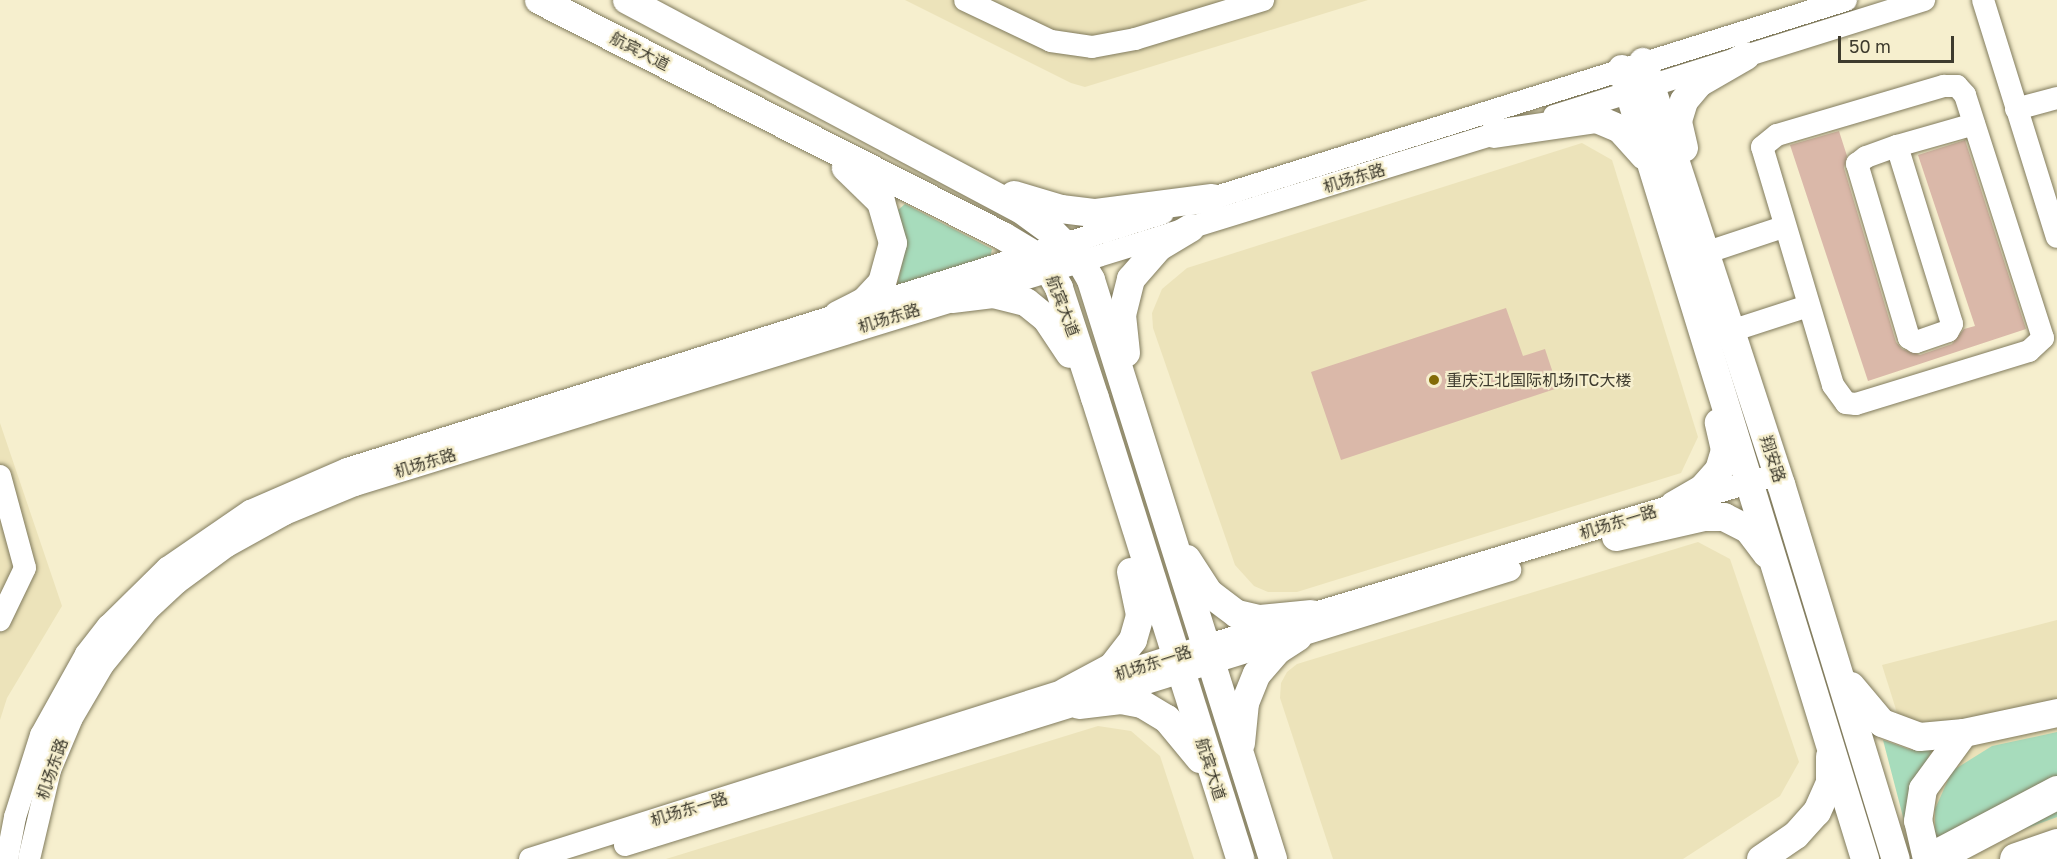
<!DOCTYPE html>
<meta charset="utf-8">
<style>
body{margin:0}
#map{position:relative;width:2057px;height:859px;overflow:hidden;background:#f6efce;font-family:"Golos Text","Noto Sans SC",sans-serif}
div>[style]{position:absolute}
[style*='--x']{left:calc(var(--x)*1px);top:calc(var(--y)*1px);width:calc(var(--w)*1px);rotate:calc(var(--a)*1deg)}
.built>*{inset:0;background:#ece3ba}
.green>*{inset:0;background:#a7dcbc}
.building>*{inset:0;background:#dab8a9}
.roads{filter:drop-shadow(0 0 2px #817b5d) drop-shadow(0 0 2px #817b5d)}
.minor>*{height:22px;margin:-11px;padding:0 11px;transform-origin:11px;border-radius:11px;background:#fff}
.major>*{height:28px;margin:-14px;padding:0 14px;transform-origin:14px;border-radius:14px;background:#fff}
.highway>*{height:33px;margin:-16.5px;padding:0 16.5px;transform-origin:16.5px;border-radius:16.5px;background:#fff}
.dots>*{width:16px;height:16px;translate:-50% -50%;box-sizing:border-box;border:3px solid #f6efce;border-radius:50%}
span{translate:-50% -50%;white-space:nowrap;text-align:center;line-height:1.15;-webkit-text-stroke:4.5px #f6efce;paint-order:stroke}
.street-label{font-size:16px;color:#3e3b2e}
.poi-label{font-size:16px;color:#3e3b2e}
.left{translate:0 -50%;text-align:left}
.scale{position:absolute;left:1838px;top:36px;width:116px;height:27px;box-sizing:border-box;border:3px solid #3e3b2e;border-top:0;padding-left:8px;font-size:18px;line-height:21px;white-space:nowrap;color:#3e3b2e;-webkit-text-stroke:4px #f6efce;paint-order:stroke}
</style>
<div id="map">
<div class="built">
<div style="clip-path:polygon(905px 0,1368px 0,1085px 87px,1071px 83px)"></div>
<div style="clip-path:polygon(1582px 143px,1612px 160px,1698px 437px,1681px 473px,1297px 592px,1268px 592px,1254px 586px,1235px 565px,1153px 328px,1152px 313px,1162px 289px,1187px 268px)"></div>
<div style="clip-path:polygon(0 423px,62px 606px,7px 698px,0 720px)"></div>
<div style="clip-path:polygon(1698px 542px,1730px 559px,1799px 762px,1780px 796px,1683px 859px,1333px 859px,1280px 698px,1281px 683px,1287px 672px,1297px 664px)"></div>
<div style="clip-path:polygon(2057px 620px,2057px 859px,1943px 859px,1882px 665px)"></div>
<div style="clip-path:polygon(1098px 726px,1131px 731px,1160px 756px,1194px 859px,666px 859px)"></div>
</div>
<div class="green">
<div style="clip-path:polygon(905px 204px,992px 249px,990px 259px,897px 287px,905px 250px,898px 210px)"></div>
<div style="clip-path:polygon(2057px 732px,2057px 817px,1944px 859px,1935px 848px,1935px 809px,1952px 771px,1992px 746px)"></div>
<div style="clip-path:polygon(1883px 740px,1911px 750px,1932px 750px,1925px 764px,1914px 859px)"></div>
</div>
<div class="building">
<div style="clip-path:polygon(1839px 131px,1847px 156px,1844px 168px,1896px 342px,1902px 349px,1920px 355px,1952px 344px,1964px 329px,1975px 326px,1918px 155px,1965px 140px,2026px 329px,1868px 381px,1790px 145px)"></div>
<div style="clip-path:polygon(1506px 308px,1523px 356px,1545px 349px,1558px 388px,1341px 460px,1311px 372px)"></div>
</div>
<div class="roads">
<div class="minor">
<div style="--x:965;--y:0;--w:95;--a:25.5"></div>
<div style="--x:1051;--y:41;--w:41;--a:8.3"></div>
<div style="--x:1092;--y:47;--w:44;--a:-10.5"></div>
<div style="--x:1135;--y:39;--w:134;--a:-16.9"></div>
<div style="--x:1983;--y:0;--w:248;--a:72.7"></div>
<div style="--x:1944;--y:86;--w:13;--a:0"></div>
<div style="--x:1957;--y:86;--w:12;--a:48"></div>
<div style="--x:1965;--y:95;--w:255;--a:72.2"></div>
<div style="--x:2043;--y:338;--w:19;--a:137"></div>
<div style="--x:2029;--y:351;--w:181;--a:163"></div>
<div style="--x:1856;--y:404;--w:10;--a:-174"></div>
<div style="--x:1846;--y:403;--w:22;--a:-126"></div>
<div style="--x:1833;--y:385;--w:248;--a:-106.6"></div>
<div style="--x:1762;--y:147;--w:19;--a:-39"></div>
<div style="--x:1777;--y:135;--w:174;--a:-16.4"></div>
<div style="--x:2016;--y:109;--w:42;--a:-15"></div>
<div style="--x:1554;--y:116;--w:388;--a:-17.4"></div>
<div style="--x:1897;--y:146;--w:186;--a:72.8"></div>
<div style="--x:1952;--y:324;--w:8;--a:120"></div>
<div style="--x:1948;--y:331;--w:34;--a:161"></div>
<div style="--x:1916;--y:342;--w:8;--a:-150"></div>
<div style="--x:1909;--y:338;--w:182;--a:-106.6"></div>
<div style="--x:1857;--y:164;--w:11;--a:-38"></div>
<div style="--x:1866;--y:157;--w:33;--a:-20"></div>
<div style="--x:1897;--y:146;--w:80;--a:-15.9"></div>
<div style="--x:1197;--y:203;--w:680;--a:-17.37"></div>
<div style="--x:1705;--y:253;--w:82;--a:-18.4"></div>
<div style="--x:1731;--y:331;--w:81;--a:-18"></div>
<div style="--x:0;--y:476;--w:95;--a:74.8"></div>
<div style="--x:25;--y:568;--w:58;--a:115.7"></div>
<div style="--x:625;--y:845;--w:927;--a:-17.26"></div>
<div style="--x:7;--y:859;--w:43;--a:-79.2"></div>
<div style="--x:15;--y:817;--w:86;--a:-72.4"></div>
<div style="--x:41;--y:735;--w:93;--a:-60.9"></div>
<div style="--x:86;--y:654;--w:36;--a:-52"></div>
<div style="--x:108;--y:626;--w:83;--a:-44.5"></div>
<div style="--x:167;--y:568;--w:101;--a:-34.5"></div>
<div style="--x:250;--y:511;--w:106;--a:-23.4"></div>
<div style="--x:347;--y:469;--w:855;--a:-17.42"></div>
<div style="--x:29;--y:859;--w:91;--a:-76.7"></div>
<div style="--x:50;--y:770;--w:56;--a:-67.1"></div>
<div style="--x:72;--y:718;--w:61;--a:-59.7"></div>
<div style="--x:103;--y:665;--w:71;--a:-50.7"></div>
<div style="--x:148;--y:610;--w:40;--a:-43"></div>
<div style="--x:177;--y:583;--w:62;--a:-36.5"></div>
<div style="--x:227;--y:546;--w:66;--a:-28.9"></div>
<div style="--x:285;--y:514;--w:76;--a:-22.5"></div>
<div style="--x:355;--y:485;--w:1210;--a:-17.12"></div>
<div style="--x:530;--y:859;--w:708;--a:-17.51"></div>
<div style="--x:1205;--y:646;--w:598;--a:-16.71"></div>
</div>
<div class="major">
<div style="--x:539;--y:0;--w:521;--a:26.96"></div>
<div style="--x:1003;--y:236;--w:35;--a:31"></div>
<div style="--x:1033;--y:254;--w:21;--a:43"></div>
<div style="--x:1048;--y:268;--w:23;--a:61"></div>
<div style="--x:1059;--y:288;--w:116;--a:71.9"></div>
<div style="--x:1095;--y:398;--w:483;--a:72.5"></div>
<div style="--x:627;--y:0;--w:444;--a:28"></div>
<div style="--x:1019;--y:208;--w:41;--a:36"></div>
<div style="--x:1052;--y:232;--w:38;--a:45"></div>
<div style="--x:1079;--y:259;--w:24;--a:60"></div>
<div style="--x:1091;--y:280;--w:607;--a:72.55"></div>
<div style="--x:1643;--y:62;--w:444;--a:71.9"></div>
<div style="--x:1781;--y:484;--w:392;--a:73"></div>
<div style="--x:1622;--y:69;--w:827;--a:72.9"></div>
<div style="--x:1494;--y:134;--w:104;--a:-8.3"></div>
<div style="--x:1597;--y:119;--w:25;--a:23"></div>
<div style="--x:1620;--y:129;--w:36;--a:48"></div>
<div style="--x:1684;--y:148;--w:28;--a:-103"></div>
<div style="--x:1678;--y:121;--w:21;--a:-73"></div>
<div style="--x:1684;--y:101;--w:23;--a:-50"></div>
<div style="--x:1699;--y:83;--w:54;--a:-29.9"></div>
<div style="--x:1014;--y:195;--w:49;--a:16.6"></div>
<div style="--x:1061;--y:209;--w:35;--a:7"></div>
<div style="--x:1096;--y:213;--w:117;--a:-7.4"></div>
<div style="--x:952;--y:299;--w:41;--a:-7"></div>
<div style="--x:993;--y:294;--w:34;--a:14"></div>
<div style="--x:1026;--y:302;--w:26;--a:39"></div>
<div style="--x:1046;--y:318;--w:43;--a:56.3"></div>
<div style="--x:838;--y:315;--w:29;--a:-27"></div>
<div style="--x:864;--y:302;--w:26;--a:-47"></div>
<div style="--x:882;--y:283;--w:41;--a:-74.6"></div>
<div style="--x:893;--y:243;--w:43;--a:-106.3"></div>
<div style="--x:881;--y:202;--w:49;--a:-135.8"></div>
<div style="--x:1126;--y:353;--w:38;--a:-96"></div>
<div style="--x:1122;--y:315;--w:37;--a:-76"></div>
<div style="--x:1131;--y:279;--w:43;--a:-48.8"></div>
<div style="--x:1159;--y:247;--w:37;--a:-31"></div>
<div style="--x:1674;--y:505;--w:32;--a:-30"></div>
<div style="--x:1702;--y:489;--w:25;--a:-48"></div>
<div style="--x:1719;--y:470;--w:21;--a:-73"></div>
<div style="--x:1725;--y:450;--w:28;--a:-103"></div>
<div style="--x:1616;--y:537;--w:90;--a:-12.8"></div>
<div style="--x:1704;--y:517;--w:20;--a:0"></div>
<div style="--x:1724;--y:517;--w:27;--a:27"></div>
<div style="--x:1748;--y:529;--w:31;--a:53"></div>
<div style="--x:1187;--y:559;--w:40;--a:57.1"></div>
<div style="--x:1209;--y:593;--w:35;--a:37"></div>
<div style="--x:1237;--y:614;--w:23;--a:13"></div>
<div style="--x:1259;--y:619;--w:52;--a:-5.5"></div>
<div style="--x:1851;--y:686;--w:48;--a:50"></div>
<div style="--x:1882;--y:723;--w:40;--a:20.2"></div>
<div style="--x:1920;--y:737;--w:44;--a:-5.2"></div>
<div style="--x:1964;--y:733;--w:95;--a:-12.1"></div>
<div style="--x:1065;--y:692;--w:53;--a:-28"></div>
<div style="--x:1112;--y:667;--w:34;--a:-52"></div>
<div style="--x:1133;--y:640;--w:26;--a:-74"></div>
<div style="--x:1140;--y:615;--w:44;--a:-101.8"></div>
<div style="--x:1079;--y:705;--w:42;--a:-6.8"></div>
<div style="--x:1121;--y:700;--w:21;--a:11"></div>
<div style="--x:1142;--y:704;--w:29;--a:31"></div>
<div style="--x:1167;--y:719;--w:52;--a:50.5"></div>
<div style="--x:1241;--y:743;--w:40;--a:-84.3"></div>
<div style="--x:1245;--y:703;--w:31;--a:-68"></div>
<div style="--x:1257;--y:674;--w:32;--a:-49"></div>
<div style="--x:1278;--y:650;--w:24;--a:-33"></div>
<div style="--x:1761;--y:859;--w:42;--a:-34.4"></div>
<div style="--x:1796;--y:835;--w:31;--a:-48"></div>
<div style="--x:1817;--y:812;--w:32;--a:-66"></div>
<div style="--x:1830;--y:783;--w:26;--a:-90"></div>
<div style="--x:1927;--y:859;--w:39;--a:-103"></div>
<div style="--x:1918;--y:821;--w:32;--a:-81"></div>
<div style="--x:1923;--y:789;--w:69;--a:-53.8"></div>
</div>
<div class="highway">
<div style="--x:1930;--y:859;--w:144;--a:-27.8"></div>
<div style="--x:2016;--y:859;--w:43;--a:-18.9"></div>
</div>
</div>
<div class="dots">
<div style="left:1434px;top:380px;background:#836c07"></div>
</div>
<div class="street-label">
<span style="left:640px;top:51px;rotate:27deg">航宾大道</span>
<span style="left:1354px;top:178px;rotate:-17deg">机场东路</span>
<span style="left:1063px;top:306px;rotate:69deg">航宾大道</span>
<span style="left:889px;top:318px;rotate:-17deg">机场东路</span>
<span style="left:1773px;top:459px;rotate:72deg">翔安路</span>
<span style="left:425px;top:463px;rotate:-17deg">机场东路</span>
<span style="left:1618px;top:522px;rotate:-17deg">机场东一路</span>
<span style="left:1153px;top:663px;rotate:-18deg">机场东一路</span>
<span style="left:52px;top:769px;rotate:-71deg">机场东路</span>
<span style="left:1211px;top:769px;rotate:72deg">航宾大道</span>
<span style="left:689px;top:809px;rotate:-17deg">机场东一路</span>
</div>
<div class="poi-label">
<span class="left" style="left:1446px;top:380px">重庆江北国际机场ITC大楼</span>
</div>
<div class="scale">50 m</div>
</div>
